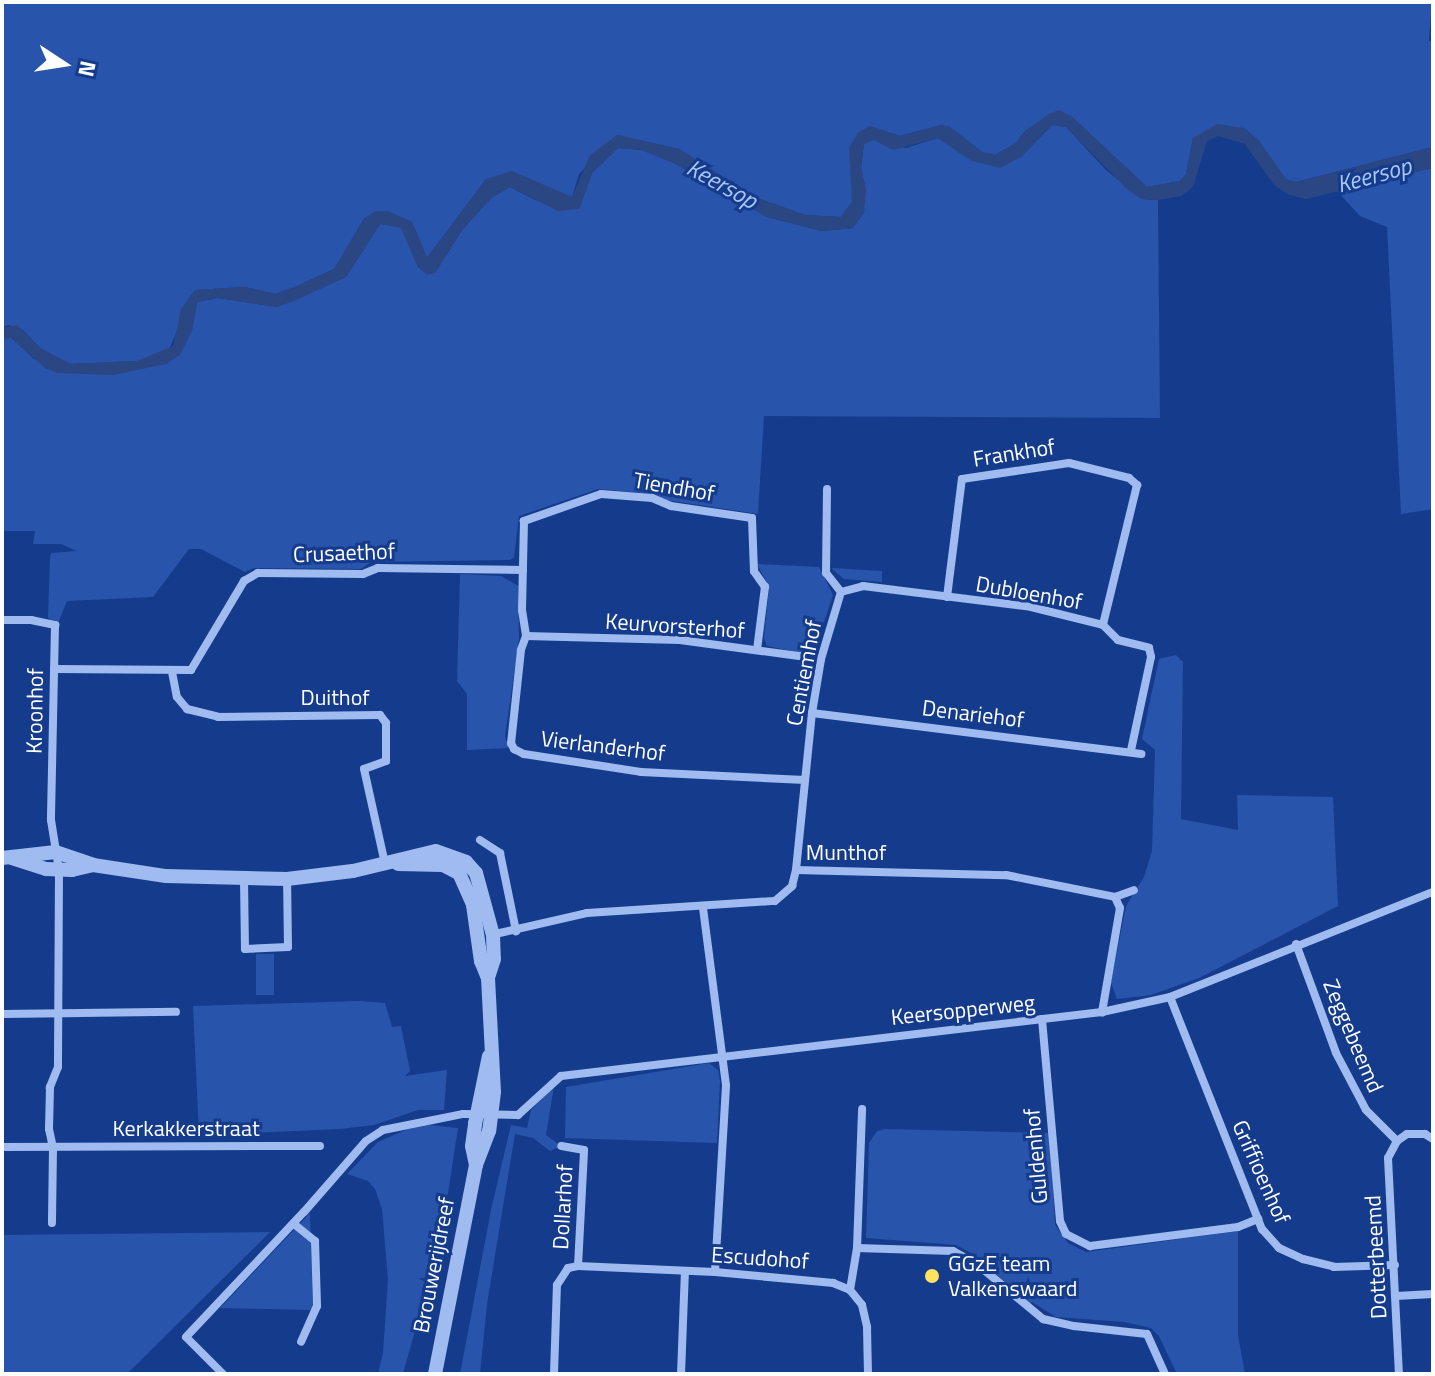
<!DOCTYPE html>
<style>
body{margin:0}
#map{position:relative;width:1435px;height:1376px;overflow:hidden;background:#153c8c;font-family:"Titillium Web",sans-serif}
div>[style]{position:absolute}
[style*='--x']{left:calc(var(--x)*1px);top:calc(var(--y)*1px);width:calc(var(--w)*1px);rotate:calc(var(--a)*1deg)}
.green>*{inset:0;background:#2854ab;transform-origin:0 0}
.water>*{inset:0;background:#2a4783}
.minor>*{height:8px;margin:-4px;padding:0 4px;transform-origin:4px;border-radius:4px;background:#9fbbef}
.tertiary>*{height:14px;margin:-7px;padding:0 7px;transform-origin:7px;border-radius:7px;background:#9fbbef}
.dots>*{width:22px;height:22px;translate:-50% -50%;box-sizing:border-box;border:4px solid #153c8c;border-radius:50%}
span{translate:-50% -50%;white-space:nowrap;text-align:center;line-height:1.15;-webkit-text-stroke:6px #153c8c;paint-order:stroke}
.street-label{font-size:22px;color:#fff}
.poi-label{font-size:22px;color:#fff}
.left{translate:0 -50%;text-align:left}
.water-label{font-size:24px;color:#abc5f7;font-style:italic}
.frame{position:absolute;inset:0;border:4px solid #fff;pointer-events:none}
.north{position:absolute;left:24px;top:24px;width:80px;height:80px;-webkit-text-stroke:6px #153c8c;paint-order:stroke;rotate:102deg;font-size:22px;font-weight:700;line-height:32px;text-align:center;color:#fff}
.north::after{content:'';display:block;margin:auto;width:28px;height:36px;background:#fff;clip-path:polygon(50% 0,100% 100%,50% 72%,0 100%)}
</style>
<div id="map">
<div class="green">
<div style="clip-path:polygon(2px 2px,1432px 2px,1429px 41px,1433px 41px,1433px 147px,1296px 182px,1286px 179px,1258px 140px,1244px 128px,1193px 138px,1186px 174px,1180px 181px,1147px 187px,1072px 117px,1059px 111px,1025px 131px,1016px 143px,995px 155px,982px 152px,950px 127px,941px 125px,900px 136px,870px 126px,858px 133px,852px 202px,841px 217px,805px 215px,757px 198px,679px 149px,617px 135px,579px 174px,572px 197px,486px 179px,427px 258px,412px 222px,387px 211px,348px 248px,334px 269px,297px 286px,275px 294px,245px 287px,196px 290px,169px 349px,137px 361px,70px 364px,40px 348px,23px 330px,8px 325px,2px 328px)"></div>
<div style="clip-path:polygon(1052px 125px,1066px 127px,1106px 170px,1142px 199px,1158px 200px,1160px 418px,764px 416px,758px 514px,666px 500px,654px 494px,598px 489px,519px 516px,514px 558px,509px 560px,371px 562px,361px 569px,254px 568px,245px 572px,201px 549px,189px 549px,153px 597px,67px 601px,56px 628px,48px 617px,50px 557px,51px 553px,77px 551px,61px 544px,33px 544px,35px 531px,2px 531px,3px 338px,11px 337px,34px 359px,113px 375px,185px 344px,192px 330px,197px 302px,218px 298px,277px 307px,346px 277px,380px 224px,401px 227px,418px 267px,435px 273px,462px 230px,491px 198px,510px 187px,535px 200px,579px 209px,592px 173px,618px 148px,642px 150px,674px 163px,767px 217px,822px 231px,853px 228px,866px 191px,861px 168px,864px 143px,874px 139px,906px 148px,938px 138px,972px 161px,1021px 157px)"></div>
<div style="clip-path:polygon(1433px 168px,1433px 509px,1401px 514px,1387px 227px,1360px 216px,1336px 190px)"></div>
<div style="clip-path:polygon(757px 564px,819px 567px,833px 595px,815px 649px,806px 654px,767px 646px,764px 638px,769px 587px)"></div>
<div style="clip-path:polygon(831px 568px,882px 571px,882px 582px,844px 579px)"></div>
<div style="clip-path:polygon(460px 574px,501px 576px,518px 586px,519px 639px,505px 736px,508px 748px,467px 750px,467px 694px,457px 681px)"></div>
<div style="clip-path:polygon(1176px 655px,1183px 662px,1181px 819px,1238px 830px,1237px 795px,1333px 797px,1338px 906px,1199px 978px,1151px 995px,1117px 999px,1111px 983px,1126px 906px,1144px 877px,1152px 851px,1155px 750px,1142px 739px,1159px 659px)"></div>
<div style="left:256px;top:954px;width:18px;height:41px"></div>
<div style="clip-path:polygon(359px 1001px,385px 1003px,392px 1027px,401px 1026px,410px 1071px,405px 1076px,447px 1070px,444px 1110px,418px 1110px,374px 1125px,340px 1129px,199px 1135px,193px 1006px)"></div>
<div style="clip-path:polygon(709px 1063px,718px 1070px,720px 1081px,717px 1143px,565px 1138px,566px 1087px)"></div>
<div style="clip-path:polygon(554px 1086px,546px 1135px,561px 1146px,550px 1151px,533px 1138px,515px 1134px,487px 1304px,480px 1374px,460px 1374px,491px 1210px,511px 1125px,527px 1128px,531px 1110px)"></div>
<div style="clip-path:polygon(430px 1125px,458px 1128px,442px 1233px,403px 1374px,378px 1374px,383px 1353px,388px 1279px,382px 1209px,375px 1189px,368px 1181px,347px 1174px,378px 1142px,408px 1129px)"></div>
<div style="clip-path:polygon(885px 1129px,1050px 1133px,1055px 1225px,1068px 1243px,1086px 1252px,1238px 1231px,1238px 1335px,1245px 1374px,1177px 1374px,1159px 1336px,1151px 1328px,1124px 1322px,1056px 1317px,1032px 1302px,1029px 1304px,975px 1255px,956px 1245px,866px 1238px,869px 1143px,877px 1131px)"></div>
<div style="clip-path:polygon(310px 1213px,313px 1310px,220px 1308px)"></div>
<div style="clip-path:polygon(270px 1232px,127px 1374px,2px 1374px,2px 1235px)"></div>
</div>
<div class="water">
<div style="clip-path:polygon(1059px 110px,1072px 117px,1147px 187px,1180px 181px,1186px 174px,1193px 138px,1217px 124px,1244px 128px,1258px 140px,1286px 179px,1296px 182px,1433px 147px,1433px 168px,1306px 199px,1289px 195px,1274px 185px,1245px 144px,1218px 136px,1207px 141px,1193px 187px,1181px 196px,1158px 200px,1142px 199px,1128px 190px,1066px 127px,1052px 125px,1021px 157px,1000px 168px,972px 161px,938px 138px,893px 150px,874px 140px,864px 144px,861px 167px,866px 191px,864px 213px,853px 228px,822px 231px,767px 217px,674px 163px,642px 150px,618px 148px,592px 173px,579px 209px,558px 211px,510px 187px,491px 198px,462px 230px,435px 273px,427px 275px,418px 267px,401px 228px,380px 224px,346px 277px,294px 301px,277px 307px,218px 298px,197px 302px,192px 330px,180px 355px,166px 364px,113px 375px,57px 373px,45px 368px,11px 338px,2px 339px,2px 328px,17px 325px,40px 348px,70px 364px,137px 361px,173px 346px,181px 309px,195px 290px,245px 287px,275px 294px,297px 286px,334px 269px,364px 218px,376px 211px,387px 211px,412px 222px,427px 258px,486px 179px,512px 171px,572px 197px,590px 155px,617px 135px,679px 149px,757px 198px,805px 215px,841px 217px,852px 202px,849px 148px,858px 133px,870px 126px,900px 136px,941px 125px,950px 127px,982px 152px,995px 155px,1016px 143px,1025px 131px,1049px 114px)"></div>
</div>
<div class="minor">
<div style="--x:841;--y:592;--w:23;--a:-15"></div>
<div style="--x:863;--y:586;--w:169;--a:7.1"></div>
<div style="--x:1031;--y:607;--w:74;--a:14"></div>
<div style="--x:1103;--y:625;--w:21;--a:45"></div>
<div style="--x:1118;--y:640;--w:32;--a:14"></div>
<div style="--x:1149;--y:648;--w:9;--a:77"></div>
<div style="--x:1151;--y:657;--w:95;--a:102.1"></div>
<div style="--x:947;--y:597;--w:119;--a:-82.8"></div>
<div style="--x:962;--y:479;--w:108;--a:-8.5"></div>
<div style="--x:1069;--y:463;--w:62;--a:14"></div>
<div style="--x:1129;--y:478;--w:11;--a:41"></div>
<div style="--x:1137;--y:485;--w:144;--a:103.7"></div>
<div style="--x:2;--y:620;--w:29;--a:0"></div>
<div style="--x:31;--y:620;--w:25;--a:12"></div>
<div style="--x:55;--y:625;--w:195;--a:91.2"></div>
<div style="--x:51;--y:820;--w:51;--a:80.9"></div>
<div style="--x:59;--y:870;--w:197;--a:90.3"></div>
<div style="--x:58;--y:1067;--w:22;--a:112"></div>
<div style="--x:50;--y:1087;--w:42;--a:91.4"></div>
<div style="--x:49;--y:1129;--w:19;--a:78"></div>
<div style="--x:53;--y:1148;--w:75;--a:90.8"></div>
<div style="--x:526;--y:636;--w:154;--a:1.5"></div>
<div style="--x:680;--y:640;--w:142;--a:7.7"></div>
<div style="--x:757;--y:650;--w:64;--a:-82.8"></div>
<div style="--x:765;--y:587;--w:19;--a:-125"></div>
<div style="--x:754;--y:571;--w:53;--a:-92.2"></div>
<div style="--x:752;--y:518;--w:82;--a:-171.6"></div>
<div style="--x:671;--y:506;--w:21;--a:-157"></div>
<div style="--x:652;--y:498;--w:51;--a:-175.5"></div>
<div style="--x:601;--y:494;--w:82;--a:160.7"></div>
<div style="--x:524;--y:521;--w:89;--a:91.3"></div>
<div style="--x:522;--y:610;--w:26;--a:81"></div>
<div style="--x:526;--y:636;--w:15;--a:110"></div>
<div style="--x:521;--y:650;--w:94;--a:96.1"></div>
<div style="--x:511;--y:743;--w:7;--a:63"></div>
<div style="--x:514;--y:749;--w:11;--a:27"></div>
<div style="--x:524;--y:754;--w:118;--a:8.7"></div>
<div style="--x:641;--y:772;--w:164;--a:2.8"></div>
<div style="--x:54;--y:669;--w:137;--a:0.4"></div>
<div style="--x:191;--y:670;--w:104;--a:-59.2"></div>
<div style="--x:244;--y:581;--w:16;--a:-30"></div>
<div style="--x:258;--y:573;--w:105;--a:0.5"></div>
<div style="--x:363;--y:574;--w:16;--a:-22"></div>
<div style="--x:378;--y:568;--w:145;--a:0.8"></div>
<div style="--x:172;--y:672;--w:25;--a:79"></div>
<div style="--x:177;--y:697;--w:16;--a:50"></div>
<div style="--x:187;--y:709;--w:32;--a:14"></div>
<div style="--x:218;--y:717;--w:162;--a:-0.7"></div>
<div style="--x:380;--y:715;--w:10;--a:53"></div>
<div style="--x:386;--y:723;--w:38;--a:90"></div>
<div style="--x:386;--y:761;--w:23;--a:160"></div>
<div style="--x:364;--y:769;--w:97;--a:77.5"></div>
<div style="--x:812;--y:713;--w:332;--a:7.1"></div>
<div style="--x:480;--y:840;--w:24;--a:33"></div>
<div style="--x:500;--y:853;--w:80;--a:78.4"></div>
<div style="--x:796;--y:870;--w:158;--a:-84.2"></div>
<div style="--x:812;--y:713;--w:55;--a:-80.5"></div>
<div style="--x:821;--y:659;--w:70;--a:-73.4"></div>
<div style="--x:841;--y:592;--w:24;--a:-128"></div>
<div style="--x:826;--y:573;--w:84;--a:-89.3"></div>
<div style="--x:244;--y:879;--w:70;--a:89.2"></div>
<div style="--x:245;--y:949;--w:43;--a:-2.7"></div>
<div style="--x:288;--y:947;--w:68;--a:-90.8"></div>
<div style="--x:1115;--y:897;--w:20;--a:-20"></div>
<div style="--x:703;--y:908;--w:179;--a:82.6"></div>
<div style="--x:726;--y:1086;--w:186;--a:93.4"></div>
<div style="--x:491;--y:935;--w:98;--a:-12.9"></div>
<div style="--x:587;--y:913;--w:188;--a:-3.7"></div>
<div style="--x:775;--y:901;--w:23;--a:-41"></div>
<div style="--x:792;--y:886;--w:16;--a:-76"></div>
<div style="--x:796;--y:870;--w:210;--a:1.4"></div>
<div style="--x:1006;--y:875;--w:111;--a:11.4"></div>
<div style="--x:1115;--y:897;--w:12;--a:66"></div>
<div style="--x:1120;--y:908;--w:106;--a:99.8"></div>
<div style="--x:1296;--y:944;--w:116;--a:69.8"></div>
<div style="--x:1336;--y:1053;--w:64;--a:62.2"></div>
<div style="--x:1366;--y:1110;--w:44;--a:45"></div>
<div style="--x:1397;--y:1141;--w:12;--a:-35"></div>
<div style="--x:1407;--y:1134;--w:18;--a:0"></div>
<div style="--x:1425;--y:1134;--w:9;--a:32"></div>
<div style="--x:1170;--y:997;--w:250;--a:68.4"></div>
<div style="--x:1262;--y:1229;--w:25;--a:48"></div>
<div style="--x:1279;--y:1248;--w:26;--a:25"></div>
<div style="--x:1303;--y:1259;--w:32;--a:14"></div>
<div style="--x:1334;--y:1267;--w:61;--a:-1.9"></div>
<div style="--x:2;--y:1014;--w:174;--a:-0.7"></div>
<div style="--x:1042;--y:1019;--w:203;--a:84.9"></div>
<div style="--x:1060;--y:1221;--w:14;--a:65"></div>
<div style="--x:1066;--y:1234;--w:27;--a:27"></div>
<div style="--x:1090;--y:1246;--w:149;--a:-7.3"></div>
<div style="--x:1238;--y:1227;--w:22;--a:-22"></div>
<div style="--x:1397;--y:1141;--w:19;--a:118"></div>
<div style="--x:1388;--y:1158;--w:216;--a:87.1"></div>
<div style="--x:2;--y:1147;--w:318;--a:-0.2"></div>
<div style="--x:294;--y:1224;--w:27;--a:39"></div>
<div style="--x:315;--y:1241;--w:65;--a:88.2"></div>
<div style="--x:317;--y:1306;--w:39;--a:114"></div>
<div style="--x:857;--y:1248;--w:96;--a:1.8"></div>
<div style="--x:953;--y:1251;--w:29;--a:29"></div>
<div style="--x:978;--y:1265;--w:85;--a:39.7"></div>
<div style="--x:1043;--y:1319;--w:32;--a:13"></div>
<div style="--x:1074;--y:1326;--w:73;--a:6.3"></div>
<div style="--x:1147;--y:1334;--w:44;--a:65.8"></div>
<div style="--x:578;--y:1266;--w:137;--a:2.5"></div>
<div style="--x:715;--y:1272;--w:119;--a:5.3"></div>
<div style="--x:833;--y:1283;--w:18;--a:22"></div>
<div style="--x:850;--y:1290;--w:19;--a:51"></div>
<div style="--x:862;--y:1305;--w:23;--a:77"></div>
<div style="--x:867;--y:1327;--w:47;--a:88.8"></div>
<div style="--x:850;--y:1290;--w:43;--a:-80.5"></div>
<div style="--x:857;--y:1248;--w:139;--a:-87.9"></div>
<div style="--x:1396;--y:1296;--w:37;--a:-3"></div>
<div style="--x:223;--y:1374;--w:52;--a:-135"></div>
<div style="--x:186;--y:1337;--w:172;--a:-46.7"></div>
<div style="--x:304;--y:1212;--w:94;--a:-48.9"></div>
<div style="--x:366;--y:1141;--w:20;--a:-33"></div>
<div style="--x:383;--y:1130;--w:82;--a:-11.3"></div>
<div style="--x:463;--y:1114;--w:55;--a:1"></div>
<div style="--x:518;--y:1115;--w:58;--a:-42.2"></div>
<div style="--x:561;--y:1076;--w:545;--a:-6.75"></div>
<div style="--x:1102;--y:1012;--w:70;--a:-12.4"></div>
<div style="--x:1170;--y:997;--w:283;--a:-21.8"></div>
<div style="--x:554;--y:1374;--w:89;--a:-88.1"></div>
<div style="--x:557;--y:1285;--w:20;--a:-57"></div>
<div style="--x:568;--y:1268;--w:10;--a:-11"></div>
<div style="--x:578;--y:1266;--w:116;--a:-87"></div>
<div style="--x:584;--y:1150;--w:23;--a:-170"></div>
<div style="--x:681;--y:1374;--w:102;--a:-87.8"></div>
</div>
<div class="tertiary">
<div style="--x:2;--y:858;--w:54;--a:-6.3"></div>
<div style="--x:56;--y:852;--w:39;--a:19"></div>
<div style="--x:93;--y:865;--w:74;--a:8.6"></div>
<div style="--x:166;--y:876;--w:121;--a:1.4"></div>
<div style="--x:287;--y:879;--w:66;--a:-6.9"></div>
<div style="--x:353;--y:871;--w:85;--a:-13.5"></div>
<div style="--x:436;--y:851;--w:32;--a:20"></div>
<div style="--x:466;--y:862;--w:15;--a:48"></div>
<div style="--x:476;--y:873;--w:64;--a:74.7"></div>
<div style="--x:493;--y:935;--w:24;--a:88"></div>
<div style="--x:494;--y:959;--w:20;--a:108"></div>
<div style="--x:488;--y:978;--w:114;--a:87"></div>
<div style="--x:494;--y:1092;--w:39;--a:97"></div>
<div style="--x:489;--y:1131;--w:36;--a:111"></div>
<div style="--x:476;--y:1165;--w:213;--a:101.1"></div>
<div style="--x:12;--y:858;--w:36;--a:18"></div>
<div style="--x:46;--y:869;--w:26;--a:2"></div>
<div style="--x:72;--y:870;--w:22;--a:-13"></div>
<div style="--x:398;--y:864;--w:45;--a:1.3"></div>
<div style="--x:443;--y:865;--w:18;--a:27"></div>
<div style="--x:459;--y:873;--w:35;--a:66"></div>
<div style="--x:473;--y:905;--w:57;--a:81.9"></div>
<div style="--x:481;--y:961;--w:18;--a:68"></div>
<div style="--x:476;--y:1165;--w:19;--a:-102"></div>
<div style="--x:472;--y:1146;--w:22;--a:-82"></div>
<div style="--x:475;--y:1124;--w:69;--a:-78.4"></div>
</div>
<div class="dots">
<div style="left:932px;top:1276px;background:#ffe25e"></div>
</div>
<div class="street-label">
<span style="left:1014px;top:453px;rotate:-9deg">Frankhof</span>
<span style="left:674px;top:487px;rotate:10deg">Tiendhof</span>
<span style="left:344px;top:553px;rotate:-2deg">Crusaethof</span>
<span style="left:1029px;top:593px;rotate:10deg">Dubloenhof</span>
<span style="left:675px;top:626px;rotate:4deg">Keurvorsterhof</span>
<span style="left:804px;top:673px;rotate:-79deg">Centiemhof</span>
<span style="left:335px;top:698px">Duithof</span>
<span style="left:35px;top:711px;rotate:-89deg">Kroonhof</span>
<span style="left:973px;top:714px;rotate:7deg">Denariehof</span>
<span style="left:603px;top:746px;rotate:7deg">Vierlanderhof</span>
<span style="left:846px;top:853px">Munthof</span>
<span style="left:963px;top:1010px;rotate:-6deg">Keersopperweg</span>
<span style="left:1353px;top:1036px;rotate:67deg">Zeggebeemd</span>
<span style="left:186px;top:1129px">Kerkakkerstraat</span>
<span style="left:1036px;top:1156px;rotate:-95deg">Guldenhof</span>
<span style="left:1261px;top:1172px;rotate:66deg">Griffioenhof</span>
<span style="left:563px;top:1207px;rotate:-87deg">Dollarhof</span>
<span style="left:1376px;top:1257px;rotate:-93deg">Dotterbeemd</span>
<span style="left:760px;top:1258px;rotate:4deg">Escudohof</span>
<span style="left:434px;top:1265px;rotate:-79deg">Brouwerijdreef</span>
</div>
<div class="poi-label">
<span class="left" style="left:948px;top:1276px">GGzE team<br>Valkenswaard</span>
</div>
<div class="water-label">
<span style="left:1374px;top:175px;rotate:-15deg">Keersop</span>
<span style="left:722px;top:184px;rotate:29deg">Keersop</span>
</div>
<div class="frame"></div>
<div class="north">N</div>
</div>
